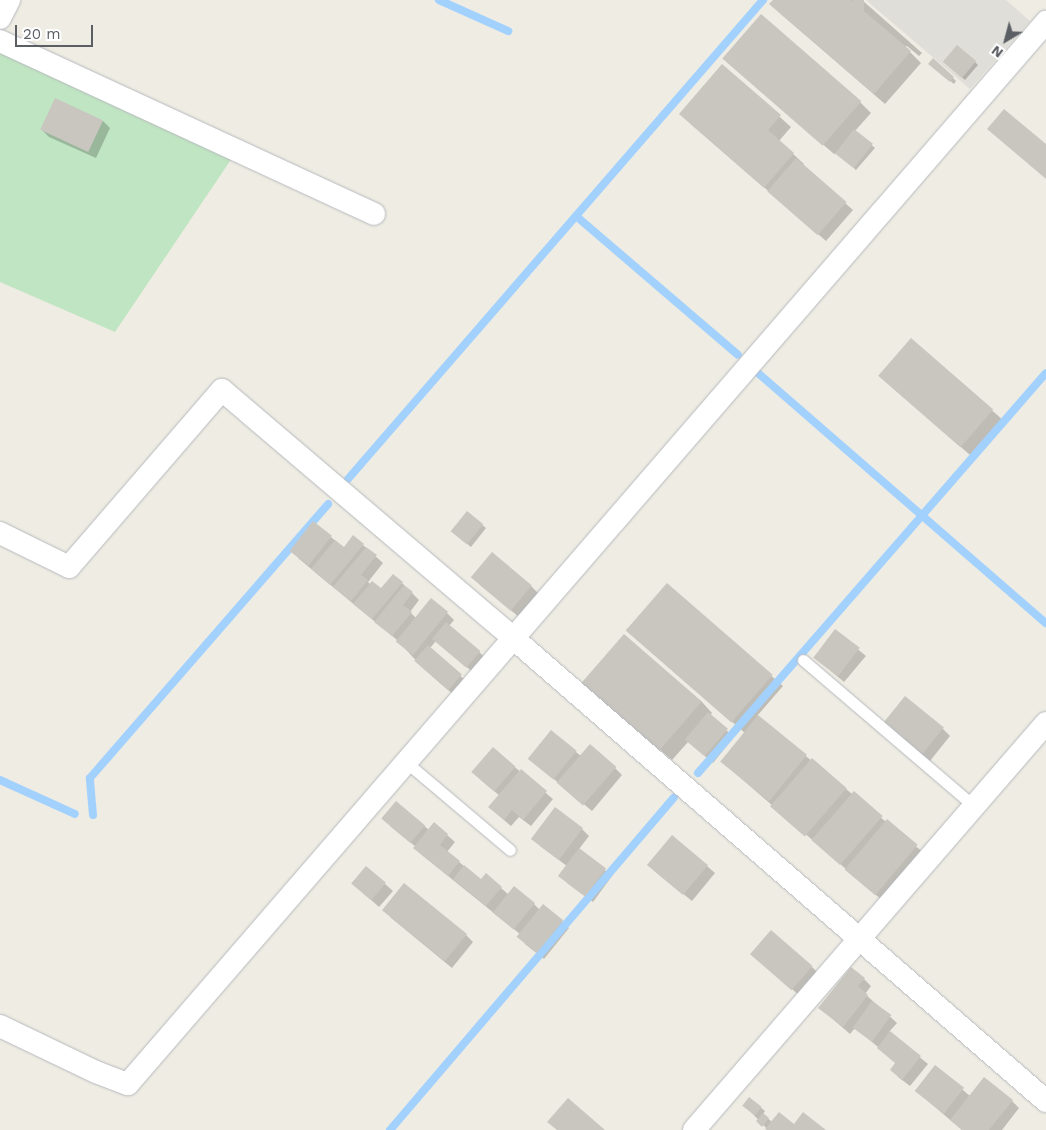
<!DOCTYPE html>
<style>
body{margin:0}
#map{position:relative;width:1046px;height:1130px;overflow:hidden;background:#eeece3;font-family:"Work Sans",sans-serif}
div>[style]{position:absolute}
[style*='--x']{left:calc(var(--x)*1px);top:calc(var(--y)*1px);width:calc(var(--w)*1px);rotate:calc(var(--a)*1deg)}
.industrial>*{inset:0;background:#dfded8}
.green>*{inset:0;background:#c0e5c2}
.shadow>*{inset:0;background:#0003;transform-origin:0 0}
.stream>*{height:8px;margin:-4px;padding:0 4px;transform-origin:4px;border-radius:4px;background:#a3d1fe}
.building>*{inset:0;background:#c9c6c0;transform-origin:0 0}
.roads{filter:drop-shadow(0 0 1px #b6b9bd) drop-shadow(0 0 1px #b6b9bd)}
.service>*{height:11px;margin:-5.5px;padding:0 5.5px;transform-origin:5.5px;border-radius:5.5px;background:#fff}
.minor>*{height:22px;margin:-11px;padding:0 11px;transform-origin:11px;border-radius:11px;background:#fff}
span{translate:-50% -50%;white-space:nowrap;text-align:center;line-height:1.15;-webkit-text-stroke:4px #fff;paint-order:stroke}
.north{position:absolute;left:981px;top:15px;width:50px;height:50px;-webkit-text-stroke:4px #fff;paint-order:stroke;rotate:217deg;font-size:14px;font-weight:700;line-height:20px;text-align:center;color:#5b5f64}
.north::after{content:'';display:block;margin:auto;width:18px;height:22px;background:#5b5f64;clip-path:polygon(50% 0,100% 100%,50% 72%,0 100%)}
.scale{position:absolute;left:15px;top:25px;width:78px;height:22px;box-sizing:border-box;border:2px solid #5b5f64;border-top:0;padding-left:6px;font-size:15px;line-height:18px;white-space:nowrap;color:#5b5f64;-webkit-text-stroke:4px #fff;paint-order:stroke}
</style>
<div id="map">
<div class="industrial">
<div style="clip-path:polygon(866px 0,1006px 0,1030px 21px,970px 89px)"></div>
</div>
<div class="green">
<div style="clip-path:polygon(8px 52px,232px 158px,115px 332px,0 282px,0 54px)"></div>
</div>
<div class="shadow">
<div style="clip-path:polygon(775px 0,862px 0,922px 53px,919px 56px,907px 46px,905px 47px,921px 63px,885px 104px,782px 15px,771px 4px)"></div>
<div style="clip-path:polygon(975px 62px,978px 65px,965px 80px,948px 65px)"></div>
<div style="clip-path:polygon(723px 66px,791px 127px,779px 141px,804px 164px,803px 166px,853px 210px,826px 241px,692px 125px)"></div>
<div style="clip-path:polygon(933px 67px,953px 78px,956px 81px,954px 84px)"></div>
<div style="clip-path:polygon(735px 68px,860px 102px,871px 113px,855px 131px,875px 148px,856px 170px,836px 153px,834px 154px)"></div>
<div style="clip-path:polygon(56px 99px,103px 121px,110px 128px,96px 158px,49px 137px,42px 130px)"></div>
<div style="left:911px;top:340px;width:123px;height:48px;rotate:41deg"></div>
<div style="clip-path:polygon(467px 513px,486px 528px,471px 547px,456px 535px)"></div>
<div style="clip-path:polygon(331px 537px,344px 548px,363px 545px,383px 563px,368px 582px,371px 585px,382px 590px,402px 583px,419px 600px,410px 612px,416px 618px,447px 613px,454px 620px,449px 626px,487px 659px,475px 674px,436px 641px,430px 648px,468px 683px,456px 697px,423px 668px,397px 640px,298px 558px)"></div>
<div style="clip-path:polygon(480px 585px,531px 586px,538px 593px,519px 617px)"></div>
<div style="clip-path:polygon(667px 585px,783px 686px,757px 716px,924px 853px,883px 901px,721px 761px,745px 733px,627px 631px)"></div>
<div style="left:836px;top:631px;width:39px;height:34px;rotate:40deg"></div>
<div style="clip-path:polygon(624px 636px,702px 702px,712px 713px,710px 716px,734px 737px,713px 763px,688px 742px,672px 760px,595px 693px)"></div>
<div style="clip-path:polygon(943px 729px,950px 736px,930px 761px,892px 730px)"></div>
<div style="clip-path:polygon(493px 749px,553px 799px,531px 826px,519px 817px,511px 826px,497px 814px,500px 796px,481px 780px)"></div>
<div style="clip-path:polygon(576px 752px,582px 757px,615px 768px,622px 775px,592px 811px,530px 759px)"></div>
<div style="clip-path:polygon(396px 802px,429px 830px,434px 824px,447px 835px,455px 842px,447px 852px,482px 881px,501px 888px,509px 895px,534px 904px,540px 910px,562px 921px,569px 928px,544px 959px,525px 944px,520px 934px,422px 855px,416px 847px,390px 826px)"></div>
<div style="clip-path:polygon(582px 829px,589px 836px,579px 849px,612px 876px,593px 902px,567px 883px,567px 866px,540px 846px)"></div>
<div style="clip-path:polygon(672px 836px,715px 873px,692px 901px,656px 872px)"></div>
<div style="clip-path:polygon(353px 884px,385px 884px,393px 891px,379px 907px)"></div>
<div style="clip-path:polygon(390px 917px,466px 935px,473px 942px,452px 968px)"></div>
<div style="clip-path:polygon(759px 961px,812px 967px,819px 974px,800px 996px)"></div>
<div style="clip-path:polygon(864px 979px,871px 986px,865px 994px,897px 1023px,889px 1032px,928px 1064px,910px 1086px,898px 1077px,896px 1063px,878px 1047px,855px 1028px,850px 1034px,820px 1008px)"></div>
<div style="clip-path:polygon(936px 1067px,970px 1096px,1012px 1101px,1019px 1108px,1002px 1130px,962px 1130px,916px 1091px)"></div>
<div style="clip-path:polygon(749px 1098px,765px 1111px,763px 1114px,772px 1122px,824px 1130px,768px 1130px,747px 1108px)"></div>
</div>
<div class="stream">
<div style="--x:439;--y:0;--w:76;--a:24.2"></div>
<div style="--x:576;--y:216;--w:213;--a:40.6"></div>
<div style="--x:758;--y:373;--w:381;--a:41"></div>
<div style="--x:348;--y:479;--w:634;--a:-49.09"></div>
<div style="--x:698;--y:773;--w:530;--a:-48.98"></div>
<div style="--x:0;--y:780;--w:82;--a:24.4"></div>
<div style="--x:93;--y:815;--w:37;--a:-95"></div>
<div style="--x:90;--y:778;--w:363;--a:-49"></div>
<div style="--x:390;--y:1130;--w:437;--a:-49.5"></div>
</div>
<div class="building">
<div style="clip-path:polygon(773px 0,851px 0,911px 51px,874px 94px,769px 4px)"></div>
<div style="left:853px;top:0;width:11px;height:77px"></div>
<div style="left:761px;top:14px;width:133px;height:59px;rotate:41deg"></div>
<div style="left:957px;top:45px;width:25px;height:22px;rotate:40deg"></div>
<div style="clip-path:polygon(933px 58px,954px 77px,950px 82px,928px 64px)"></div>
<div style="clip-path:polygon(722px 64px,781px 115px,768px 130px,794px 153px,764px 188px,679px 114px)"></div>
<div style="left:55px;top:98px;width:53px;height:35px;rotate:25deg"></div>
<div style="clip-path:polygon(1004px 109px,1046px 144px,1046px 179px,987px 129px)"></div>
<div style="left:854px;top:129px;width:24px;height:31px;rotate:38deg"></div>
<div style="left:796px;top:158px;width:67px;height:44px;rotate:41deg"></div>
<div style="left:911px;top:338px;width:109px;height:50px;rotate:41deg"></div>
<div style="left:467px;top:511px;width:21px;height:26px;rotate:39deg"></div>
<div style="left:313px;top:521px;width:24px;height:38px;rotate:38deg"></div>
<div style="clip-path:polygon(353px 535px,364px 544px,330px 585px,311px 569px,335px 540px,344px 547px)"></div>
<div style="clip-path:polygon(366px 547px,377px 555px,361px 575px,368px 580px,351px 601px,333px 587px)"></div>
<div style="left:492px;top:552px;width:52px;height:33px;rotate:40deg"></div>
<div style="clip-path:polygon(393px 574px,403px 582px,372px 619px,353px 604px,372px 581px,381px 588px)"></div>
<div style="left:667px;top:583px;width:140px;height:63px;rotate:41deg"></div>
<div style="clip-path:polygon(404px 585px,413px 592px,403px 605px,412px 612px,392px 636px,374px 622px)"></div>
<div style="left:431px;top:598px;width:22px;height:56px;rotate:39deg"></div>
<div style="left:446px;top:622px;width:45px;height:22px;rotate:40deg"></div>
<div style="left:835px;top:629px;width:31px;height:36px;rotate:37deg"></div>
<div style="left:624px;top:634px;width:103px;height:65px;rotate:41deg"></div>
<div style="left:428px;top:645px;width:45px;height:21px;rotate:41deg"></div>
<div style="left:905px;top:696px;width:50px;height:35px;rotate:39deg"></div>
<div style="left:708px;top:712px;width:26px;height:36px;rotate:40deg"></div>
<div style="left:758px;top:715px;width:63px;height:60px;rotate:39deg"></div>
<div style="left:551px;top:730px;width:33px;height:37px;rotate:39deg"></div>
<div style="left:590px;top:744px;width:35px;height:51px;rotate:41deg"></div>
<div style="left:493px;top:747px;width:30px;height:33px;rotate:41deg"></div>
<div style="left:812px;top:758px;width:46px;height:64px;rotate:41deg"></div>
<div style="clip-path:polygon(521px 769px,547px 791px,523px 820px,512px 810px,504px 820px,488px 807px)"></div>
<div style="left:854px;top:791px;width:38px;height:65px;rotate:41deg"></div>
<div style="left:396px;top:801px;width:38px;height:23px;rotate:40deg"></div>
<div style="left:555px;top:807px;width:35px;height:40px;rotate:37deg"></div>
<div style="left:887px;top:819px;width:40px;height:66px;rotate:40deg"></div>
<div style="clip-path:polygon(434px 822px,448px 834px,440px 845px,460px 861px,448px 876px,413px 848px)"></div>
<div style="left:672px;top:835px;width:47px;height:39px;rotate:40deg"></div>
<div style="left:579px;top:848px;width:34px;height:35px;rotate:37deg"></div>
<div style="clip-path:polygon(464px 865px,481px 879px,486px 873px,502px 887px,486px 906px,453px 879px)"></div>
<div style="left:366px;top:866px;width:26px;height:23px;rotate:40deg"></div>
<div style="left:404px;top:883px;width:81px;height:35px;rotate:39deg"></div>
<div style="left:514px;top:886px;width:27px;height:34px;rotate:39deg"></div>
<div style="left:543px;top:904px;width:26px;height:42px;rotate:39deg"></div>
<div style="left:771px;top:930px;width:55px;height:32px;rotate:41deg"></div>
<div style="clip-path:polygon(851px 967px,865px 978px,858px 986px,868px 995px,843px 1027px,818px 1008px)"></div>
<div style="left:872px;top:1001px;width:24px;height:33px;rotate:36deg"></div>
<div style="clip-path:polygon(890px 1031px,921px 1056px,902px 1080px,890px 1070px,895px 1063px,877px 1048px)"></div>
<div style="left:935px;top:1065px;width:37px;height:33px;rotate:38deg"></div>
<div style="clip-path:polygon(984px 1077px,1013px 1100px,989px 1130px,962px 1130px,950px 1120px)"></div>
<div style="left:749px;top:1097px;width:16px;height:11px;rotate:38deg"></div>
<div style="clip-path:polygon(568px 1098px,605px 1130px,557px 1130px,547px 1122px)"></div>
<div style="clip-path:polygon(779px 1112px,794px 1124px,803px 1112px,826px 1130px,767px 1130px,765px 1129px)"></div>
<div style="clip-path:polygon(763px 1113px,769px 1118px,762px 1127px,756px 1121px)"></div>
</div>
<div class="roads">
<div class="service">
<div style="--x:803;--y:660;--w:225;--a:40.5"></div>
<div style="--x:406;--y:762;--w:136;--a:40.2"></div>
</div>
<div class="minor">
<div style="--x:0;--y:18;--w:20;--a:-63"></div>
<div style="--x:0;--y:41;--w:412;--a:24.8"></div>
<div style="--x:0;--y:533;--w:77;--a:26.2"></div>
<div style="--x:69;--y:567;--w:234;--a:-49.2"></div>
<div style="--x:222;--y:390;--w:382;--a:40.4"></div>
<div style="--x:513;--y:638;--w:706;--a:40.98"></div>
<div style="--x:0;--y:1026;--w:106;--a:25.6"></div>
<div style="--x:96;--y:1072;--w:34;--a:21"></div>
<div style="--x:128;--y:1084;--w:1404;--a:-49.16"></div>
<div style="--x:694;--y:1130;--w:538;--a:-49.14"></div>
</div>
</div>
<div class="north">N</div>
<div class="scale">20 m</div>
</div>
